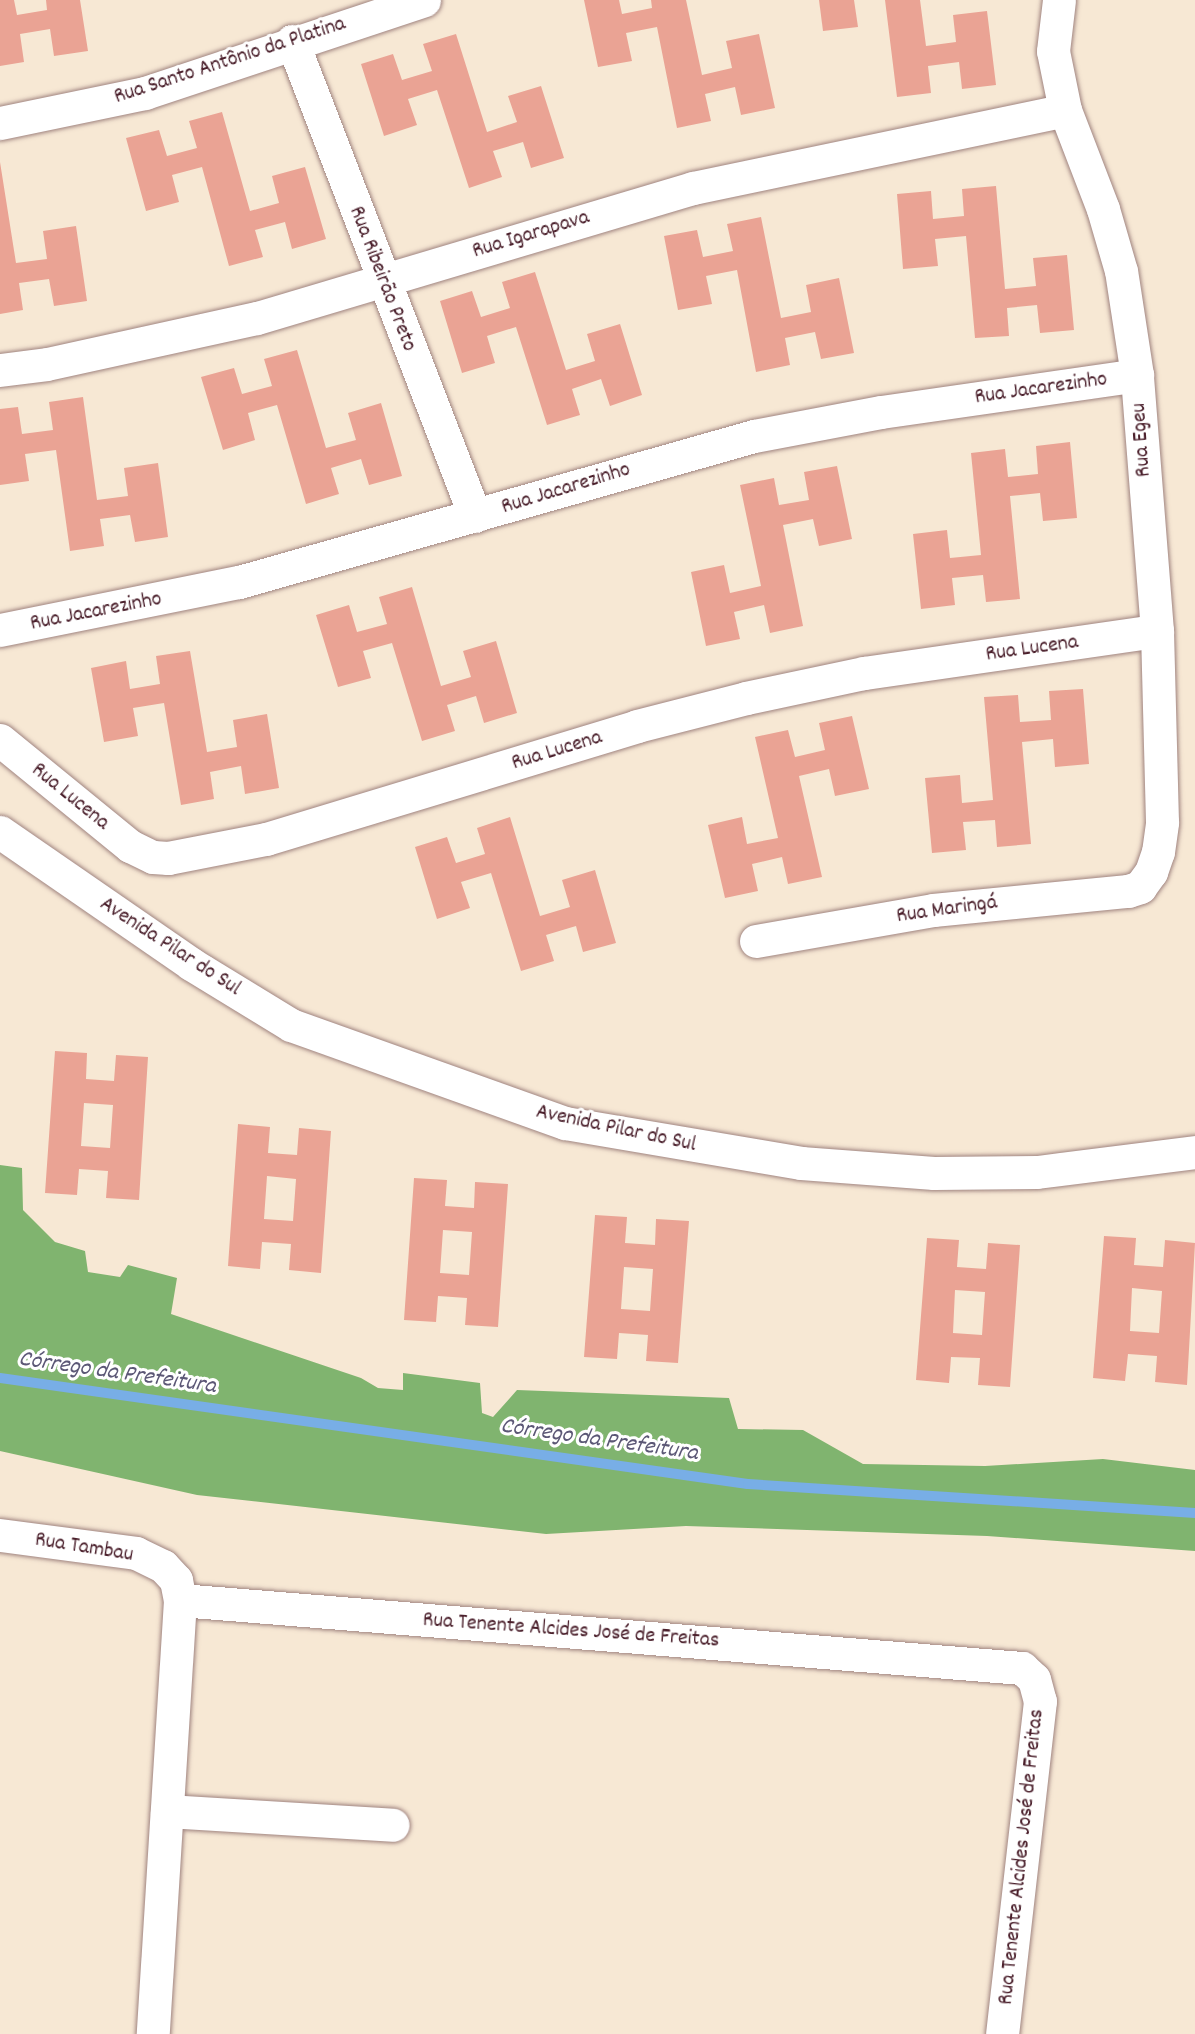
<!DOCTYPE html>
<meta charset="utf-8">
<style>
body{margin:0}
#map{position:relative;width:1195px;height:2034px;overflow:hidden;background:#f7e8d4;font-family:Dekko,sans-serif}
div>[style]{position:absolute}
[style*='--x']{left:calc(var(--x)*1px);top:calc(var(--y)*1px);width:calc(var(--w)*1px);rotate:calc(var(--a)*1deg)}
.forest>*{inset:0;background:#80b46f}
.stream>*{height:10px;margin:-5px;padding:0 5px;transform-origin:5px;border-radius:5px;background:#78aee6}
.building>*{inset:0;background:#eaa394}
.roads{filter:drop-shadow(0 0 2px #a08480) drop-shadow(0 0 2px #a08480)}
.minor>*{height:33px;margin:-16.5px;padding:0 16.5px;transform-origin:16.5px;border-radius:16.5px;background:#fff}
span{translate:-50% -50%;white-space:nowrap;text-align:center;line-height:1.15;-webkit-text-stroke:6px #fff;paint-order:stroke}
.street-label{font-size:22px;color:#4a1f2b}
.water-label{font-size:24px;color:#5c5876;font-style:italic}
</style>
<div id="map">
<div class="forest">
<div style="clip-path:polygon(0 1165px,22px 1168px,23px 1210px,55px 1242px,85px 1251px,88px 1272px,120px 1277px,128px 1265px,177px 1278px,171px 1314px,361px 1378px,378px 1388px,403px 1390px,403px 1373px,480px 1383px,482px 1413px,493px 1417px,517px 1390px,729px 1398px,738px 1429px,803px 1430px,863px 1464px,985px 1466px,1103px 1459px,1195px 1470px,1195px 1551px,987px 1536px,686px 1526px,546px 1534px,197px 1495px,0 1451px)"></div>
</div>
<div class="stream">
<div style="--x:0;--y:1378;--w:755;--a:8.07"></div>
<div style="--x:748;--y:1484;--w:448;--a:3.7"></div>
</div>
<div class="building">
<div style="clip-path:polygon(0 0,14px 0,17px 15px,47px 10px,46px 0,80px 0,88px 51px,54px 56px,50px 29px,20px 34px,24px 62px,0 66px)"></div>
<div style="clip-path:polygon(584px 0,619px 0,622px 14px,652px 8px,651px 0,686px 0,702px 75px,732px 68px,726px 41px,759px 34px,775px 108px,741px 115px,735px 87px,705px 94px,711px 121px,677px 128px,657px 27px,626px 33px,632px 61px,598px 67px)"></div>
<div style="clip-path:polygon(819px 0,854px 0,858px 27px,823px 31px)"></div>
<div style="clip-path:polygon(885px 0,920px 0,926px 46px,956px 42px,953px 15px,987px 11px,996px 85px,962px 89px,959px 62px,928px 66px,931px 93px,897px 97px)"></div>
<div style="clip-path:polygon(456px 34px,487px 132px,517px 122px,508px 96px,541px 86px,564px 158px,531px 168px,523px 142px,493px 151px,502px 177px,469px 188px,437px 90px,408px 99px,417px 125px,384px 136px,361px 64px,393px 54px,402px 80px,432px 71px,423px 44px)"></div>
<div style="clip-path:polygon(222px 112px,250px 211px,279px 203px,272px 176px,305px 167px,326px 239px,292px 249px,285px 222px,255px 230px,263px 257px,229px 266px,202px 167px,172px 175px,179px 202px,146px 211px,126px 138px,159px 130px,167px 156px,197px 148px,189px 121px)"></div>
<div style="clip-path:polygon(0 162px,16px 263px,47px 259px,43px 231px,76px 226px,87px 301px,54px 306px,49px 279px,19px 283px,23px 310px,0 314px)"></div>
<div style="clip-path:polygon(996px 186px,1005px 289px,1036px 286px,1033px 258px,1067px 255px,1074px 330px,1040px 333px,1037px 305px,1007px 308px,1009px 336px,975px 338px,966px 236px,935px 239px,938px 266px,903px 269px,897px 194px,931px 191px,933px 219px,964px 216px,962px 189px)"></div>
<div style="clip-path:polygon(761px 217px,781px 318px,811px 312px,806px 285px,839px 278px,854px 353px,821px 359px,815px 332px,785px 338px,790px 365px,756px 372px,737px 270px,706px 276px,712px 304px,678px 310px,664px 236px,697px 230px,703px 257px,733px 251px,727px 224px)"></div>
<div style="clip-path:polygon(535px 272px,566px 370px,595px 361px,587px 334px,620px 324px,642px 395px,610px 406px,601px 379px,572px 389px,580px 415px,547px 425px,516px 327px,487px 336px,495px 363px,462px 373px,440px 301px,472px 291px,481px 317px,510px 308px,502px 282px)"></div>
<div style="clip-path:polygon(297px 350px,326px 448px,356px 440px,348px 413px,381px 403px,402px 476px,369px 485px,361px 459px,331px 468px,339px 494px,306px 504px,277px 405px,248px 413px,255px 440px,223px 450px,201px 377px,234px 368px,242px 394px,272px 386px,264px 359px)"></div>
<div style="clip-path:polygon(83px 397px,97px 500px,128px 496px,124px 468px,158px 463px,168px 537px,135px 542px,130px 515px,100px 519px,104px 546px,70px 551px,56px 450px,25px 454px,29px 481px,0 485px,0 409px,18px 407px,22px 434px,53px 430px,49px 402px)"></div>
<div style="clip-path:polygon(1070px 442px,1077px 518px,1043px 521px,1040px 493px,1010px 496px,1020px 599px,986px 602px,983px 575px,952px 578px,955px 605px,921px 609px,913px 534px,947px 530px,950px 558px,981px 555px,971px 453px,1005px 449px,1008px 477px,1038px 474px,1036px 446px)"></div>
<div style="clip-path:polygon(837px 466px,852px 539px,819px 546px,813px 519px,783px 525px,803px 626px,770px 633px,764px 605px,734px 612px,740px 639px,706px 646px,691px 572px,724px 565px,730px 593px,761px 586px,740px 485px,774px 478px,779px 505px,809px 500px,804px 472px)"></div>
<div style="clip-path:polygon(412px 587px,441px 686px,471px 677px,463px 651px,496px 641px,517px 713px,484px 723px,476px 696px,447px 705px,455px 731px,422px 741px,392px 643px,363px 651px,371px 678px,338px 687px,316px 615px,349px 605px,357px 632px,387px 624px,379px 597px)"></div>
<div style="clip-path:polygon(190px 651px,207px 752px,237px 747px,233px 720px,267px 714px,279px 788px,245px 794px,241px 766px,210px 772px,214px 799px,181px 805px,164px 703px,133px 708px,138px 736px,104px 742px,91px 668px,126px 661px,130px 689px,160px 684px,156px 656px)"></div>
<div style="clip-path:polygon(1083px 689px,1089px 764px,1055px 767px,1053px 739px,1022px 742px,1031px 844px,997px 847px,995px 820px,963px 822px,966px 850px,932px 853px,925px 778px,960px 775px,962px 803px,993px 800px,984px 697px,1018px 695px,1020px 722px,1051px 720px,1049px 691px)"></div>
<div style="clip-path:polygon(852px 716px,869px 789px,835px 796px,829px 769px,799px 776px,822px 877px,788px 884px,782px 857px,752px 864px,758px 891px,725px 898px,708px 825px,742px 817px,747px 844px,778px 838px,755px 737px,788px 730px,795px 757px,825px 750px,819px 723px)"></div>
<div style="clip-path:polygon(510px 817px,540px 916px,570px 907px,562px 880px,595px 870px,616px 943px,583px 952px,576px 926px,546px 935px,554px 961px,521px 971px,491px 873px,461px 882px,470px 908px,437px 919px,415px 847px,447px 837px,456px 863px,485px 854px,477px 828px)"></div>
<div style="clip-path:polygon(evenodd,55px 1051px,87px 1053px,86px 1079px,114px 1081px,116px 1055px,148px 1057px,139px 1200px,106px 1198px,108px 1171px,79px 1169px,77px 1195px,45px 1193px,55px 1051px,84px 1103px,113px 1105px,110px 1148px,81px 1146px,84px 1103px)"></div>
<div style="clip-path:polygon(evenodd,238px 1124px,270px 1127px,268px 1153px,297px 1155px,299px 1128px,331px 1131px,321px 1273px,289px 1270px,291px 1244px,262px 1242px,260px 1269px,228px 1266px,238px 1124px,267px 1176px,296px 1179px,293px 1221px,264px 1219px,267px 1176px)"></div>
<div style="clip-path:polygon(evenodd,414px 1178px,447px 1180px,445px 1206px,474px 1208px,475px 1182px,508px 1184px,498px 1327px,465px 1325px,467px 1298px,438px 1296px,436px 1322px,404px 1320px,414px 1178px,443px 1230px,472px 1232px,469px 1275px,440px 1273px,443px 1230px)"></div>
<div style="clip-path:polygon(evenodd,595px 1215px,627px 1217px,625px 1243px,655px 1245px,656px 1219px,689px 1221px,678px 1363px,646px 1361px,648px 1335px,619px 1333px,617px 1359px,584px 1357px,595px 1215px,624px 1267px,653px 1269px,650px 1311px,621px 1309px,624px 1267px)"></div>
<div style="clip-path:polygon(evenodd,1104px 1236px,1136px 1238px,1134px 1265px,1163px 1267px,1165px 1240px,1195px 1243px,1187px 1385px,1155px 1382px,1157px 1356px,1128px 1354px,1125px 1381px,1093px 1378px,1104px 1236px,1132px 1288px,1162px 1291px,1159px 1333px,1130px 1331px,1132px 1288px)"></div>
<div style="clip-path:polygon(evenodd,927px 1238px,959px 1240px,957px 1267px,986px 1269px,988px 1243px,1020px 1245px,1010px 1387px,978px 1385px,980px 1358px,951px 1357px,949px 1383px,916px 1380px,927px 1238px,955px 1290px,985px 1292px,982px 1335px,953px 1333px,955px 1290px)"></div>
</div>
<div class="roads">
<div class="minor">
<div style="--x:292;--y:41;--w:509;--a:68.93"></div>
<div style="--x:0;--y:123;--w:148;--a:-11.7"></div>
<div style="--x:145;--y:93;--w:294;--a:-18.4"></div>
<div style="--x:0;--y:370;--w:47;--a:-7.3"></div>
<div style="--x:47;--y:364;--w:215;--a:-12.4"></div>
<div style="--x:257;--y:318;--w:455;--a:-16.6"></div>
<div style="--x:693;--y:188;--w:380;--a:-11.8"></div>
<div style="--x:0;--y:630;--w:244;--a:-11.4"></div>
<div style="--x:239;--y:582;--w:535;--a:-15.83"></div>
<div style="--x:754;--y:436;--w:129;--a:-10.7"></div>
<div style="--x:881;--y:412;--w:259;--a:-8.2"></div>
<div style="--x:0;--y:740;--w:168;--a:39.2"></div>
<div style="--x:130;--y:846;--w:25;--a:26"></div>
<div style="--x:153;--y:857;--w:15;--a:4"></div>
<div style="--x:168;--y:858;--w:100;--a:-11"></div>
<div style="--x:266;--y:839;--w:388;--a:-16.9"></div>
<div style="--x:637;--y:726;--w:113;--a:-14.4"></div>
<div style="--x:746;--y:698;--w:121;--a:-12"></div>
<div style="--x:864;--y:673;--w:296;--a:-8.2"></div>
<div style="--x:0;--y:832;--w:232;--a:34.6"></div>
<div style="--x:191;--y:964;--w:117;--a:31.4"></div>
<div style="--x:291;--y:1025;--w:291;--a:19.7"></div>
<div style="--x:565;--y:1123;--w:239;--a:9.6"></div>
<div style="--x:801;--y:1163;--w:133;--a:4.3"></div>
<div style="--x:934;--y:1173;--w:103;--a:-0.6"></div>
<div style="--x:1037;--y:1172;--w:159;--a:-7.2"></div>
<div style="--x:756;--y:941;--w:180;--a:-9.9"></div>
<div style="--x:933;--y:910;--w:196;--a:-5.6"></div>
<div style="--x:1128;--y:891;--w:13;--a:-18"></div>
<div style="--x:1140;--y:887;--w:19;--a:-54"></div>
<div style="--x:1151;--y:872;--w:21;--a:-71"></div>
<div style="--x:1158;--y:852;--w:30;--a:-82"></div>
<div style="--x:1162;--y:822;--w:191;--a:-91.5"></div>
<div style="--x:1157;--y:631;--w:257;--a:-94.5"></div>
<div style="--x:1137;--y:375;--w:105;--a:-98.7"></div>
<div style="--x:1121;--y:271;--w:65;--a:-106.2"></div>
<div style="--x:1103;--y:209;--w:106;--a:-111"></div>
<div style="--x:1065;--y:110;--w:60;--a:-101.5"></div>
<div style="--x:1053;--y:51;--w:51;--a:-83.3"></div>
<div style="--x:0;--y:1535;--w:137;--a:7.5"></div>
<div style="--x:136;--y:1553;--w:30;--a:26"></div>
<div style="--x:163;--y:1566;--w:19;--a:47"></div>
<div style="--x:176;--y:1580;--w:20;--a:79"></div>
<div style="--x:180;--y:1600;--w:435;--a:93.6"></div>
<div style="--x:180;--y:1600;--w:845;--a:4.62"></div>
<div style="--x:1022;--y:1668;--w:16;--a:43"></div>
<div style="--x:1034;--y:1679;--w:23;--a:75"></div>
<div style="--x:1040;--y:1701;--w:335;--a:96.5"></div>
<div style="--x:167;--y:1811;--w:226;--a:3.5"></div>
</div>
</div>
<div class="street-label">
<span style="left:230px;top:61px;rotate:-18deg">Rua Santo Antônio da Platina</span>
<span style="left:531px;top:235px;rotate:-17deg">Rua Igarapava</span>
<span style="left:382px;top:279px;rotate:69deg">Rua Ribeirão Preto</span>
<span style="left:1041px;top:389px;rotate:-8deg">Rua Jacarezinho</span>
<span style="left:1142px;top:440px;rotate:-94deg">Rua Egeu</span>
<span style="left:566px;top:489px;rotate:-17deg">Rua Jacarezinho</span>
<span style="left:96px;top:612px;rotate:-11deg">Rua Jacarezinho</span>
<span style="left:1032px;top:649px;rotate:-8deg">Rua Lucena</span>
<span style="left:557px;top:751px;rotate:-17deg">Rua Lucena</span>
<span style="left:70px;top:797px;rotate:39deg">Rua Lucena</span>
<span style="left:947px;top:910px;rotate:-8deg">Rua Maringá</span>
<span style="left:170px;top:947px;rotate:33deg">Avenida Pilar do Sul</span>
<span style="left:616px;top:1129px;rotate:12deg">Avenida Pilar do Sul</span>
<span style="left:84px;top:1548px;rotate:9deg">Rua Tambau</span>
<span style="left:571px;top:1631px;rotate:4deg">Rua Tenente Alcides José de Freitas</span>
<span style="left:1022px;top:1857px;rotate:-84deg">Rua Tenente Alcides José de Freitas</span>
</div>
<div class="water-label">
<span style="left:117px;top:1374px;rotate:8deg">Córrego da Prefeitura</span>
<span style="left:599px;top:1441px;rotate:8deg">Córrego da Prefeitura</span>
</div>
</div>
